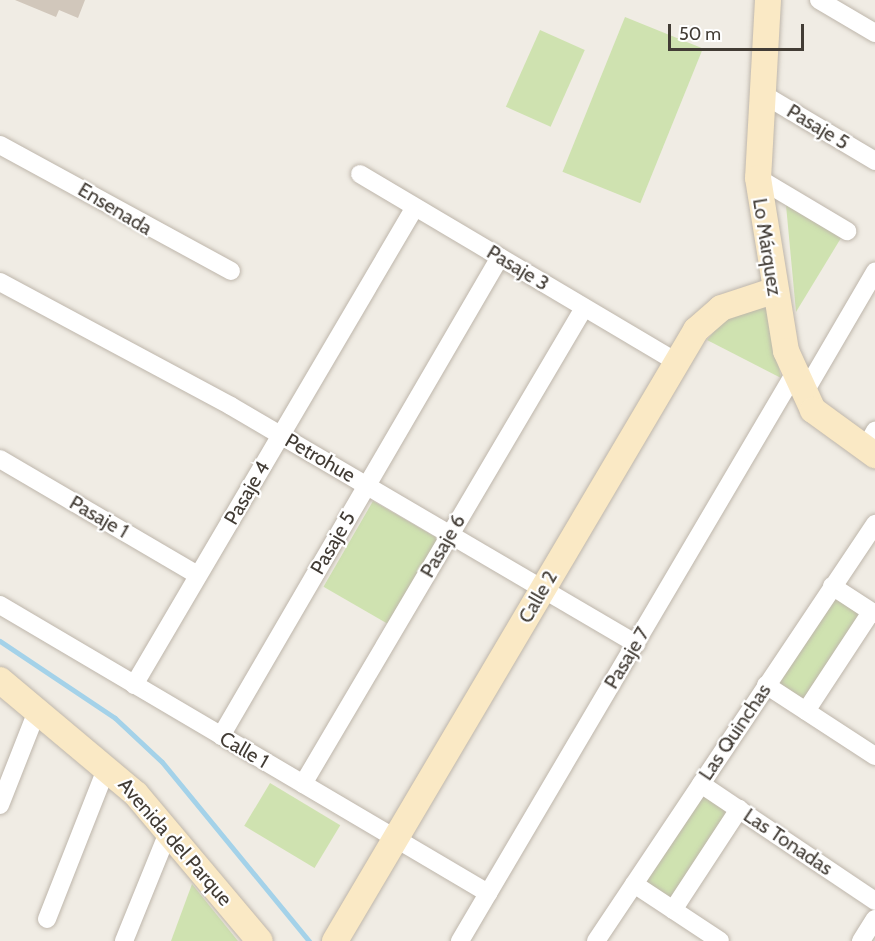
<!DOCTYPE html>
<meta charset="utf-8">
<style>
body{margin:0}
#map{position:relative;width:875px;height:941px;overflow:hidden;background:#f0ece4;font-family:Cabin,sans-serif}
div>[style]{position:absolute}
[style*='--x']{left:calc(var(--x)*1px);top:calc(var(--y)*1px);width:calc(var(--w)*1px);rotate:calc(var(--a)*1deg)}
.green>*{inset:0;background:#cfe2b0;transform-origin:0 0}
.stream>*{height:5px;margin:-2.5px;padding:0 2.5px;transform-origin:2.5px;border-radius:2.5px;background:#a4d2e9}
.building>*{inset:0;background:#d1c7bb}
.roads{filter:drop-shadow(0 0 2px #beb6ab) drop-shadow(0 0 2px #beb6ab)}
.street>*{height:18px;margin:-9px;padding:0 9px;transform-origin:9px;border-radius:9px;background:#fff}
.secondary>*{height:26px;margin:-13px;padding:0 13px;transform-origin:13px;border-radius:13px;background:#fae9c5}
span{translate:-50% -50%;white-space:nowrap;text-align:center;line-height:1.15;-webkit-text-stroke:4.5px #fff;paint-order:stroke}
.street-label{font-size:20px;color:#423c35}
.scale{position:absolute;left:668px;top:24px;width:136px;height:27px;box-sizing:border-box;border:3px solid #423c35;border-top:0;padding-left:8px;font-size:18px;line-height:21px;white-space:nowrap;color:#423c35;-webkit-text-stroke:4px #fff;paint-order:stroke}
</style>
<div id="map">
<div class="green">
<div style="left:625px;top:17px;width:84px;height:167px;rotate:22deg"></div>
<div style="left:540px;top:30px;width:49px;height:84px;rotate:24deg"></div>
<div style="clip-path:polygon(786px 205px,841px 238px,796px 312px)"></div>
<div style="clip-path:polygon(766px 302px,781px 378px,707px 340px,727px 316px)"></div>
<div style="left:373px;top:501px;width:76px;height:99px;rotate:30deg"></div>
<div style="left:834px;top:594px;width:35px;height:105px;rotate:33deg"></div>
<div style="left:270px;top:783px;width:82px;height:50px;rotate:31deg"></div>
<div style="left:703px;top:792px;width:35px;height:108px;rotate:33deg"></div>
<div style="clip-path:polygon(192px 884px,238px 941px,171px 941px)"></div>
</div>
<div class="stream">
<div style="--x:0;--y:641;--w:138;--a:33.8"></div>
<div style="--x:115;--y:718;--w:64;--a:43.1"></div>
<div style="--x:162;--y:762;--w:232;--a:50.6"></div>
</div>
<div class="building">
<div style="clip-path:polygon(15px 0,85px 0,78px 18px,59px 10px,56px 17px)"></div>
</div>
<div class="roads">
<div class="street">
<div style="--x:819;--y:0;--w:65;--a:30.5"></div>
<div style="--x:761;--y:93;--w:133;--a:30.8"></div>
<div style="--x:0;--y:145;--w:263;--a:28.6"></div>
<div style="--x:360;--y:174;--w:368;--a:30.7"></div>
<div style="--x:758;--y:178;--w:104;--a:30.8"></div>
<div style="--x:0;--y:282;--w:262;--a:28.2"></div>
<div style="--x:231;--y:406;--w:470;--a:30.4"></div>
<div style="--x:803;--y:395;--w:143;--a:-59.7"></div>
<div style="--x:865;--y:449;--w:21;--a:-61"></div>
<div style="--x:0;--y:459;--w:229;--a:30.4"></div>
<div style="--x:832;--y:586;--w:51;--a:33.1"></div>
<div style="--x:0;--y:605;--w:567;--a:30.55"></div>
<div style="--x:134;--y:685;--w:554;--a:-59.55"></div>
<div style="--x:766;--y:685;--w:130;--a:33.1"></div>
<div style="--x:806;--y:711;--w:118;--a:-56.7"></div>
<div style="--x:221;--y:736;--w:554;--a:-59.78"></div>
<div style="--x:303;--y:784;--w:553;--a:-59.45"></div>
<div style="--x:701;--y:784;--w:210;--a:33.9"></div>
<div style="--x:0;--y:805;--w:101;--a:-68.5"></div>
<div style="--x:634;--y:884;--w:103;--a:33.5"></div>
<div style="--x:673;--y:910;--w:121;--a:-56.8"></div>
<div style="--x:47;--y:919;--w:163;--a:-68.5"></div>
<div style="--x:124;--y:941;--w:120;--a:-67.9"></div>
<div style="--x:460;--y:941;--w:656;--a:-59.49"></div>
<div style="--x:596;--y:941;--w:502;--a:-56.21"></div>
<div style="--x:861;--y:941;--w:26;--a:-58"></div>
</div>
<div class="secondary">
<div style="--x:768;--y:0;--w:178;--a:93.2"></div>
<div style="--x:758;--y:178;--w:175;--a:80.8"></div>
<div style="--x:786;--y:351;--w:65;--a:65.4"></div>
<div style="--x:813;--y:410;--w:77;--a:36"></div>
<div style="--x:0;--y:680;--w:177;--a:40"></div>
<div style="--x:136;--y:794;--w:192;--a:49.9"></div>
<div style="--x:335;--y:941;--w:710;--a:-59.42"></div>
<div style="--x:696;--y:330;--w:33;--a:-41"></div>
<div style="--x:721;--y:308;--w:55;--a:-18.1"></div>
</div>
</div>
<div class="street-label">
<span style="left:818px;top:127px;rotate:31deg">Pasaje 5</span>
<span style="left:115px;top:209px;rotate:31deg">Ensenada</span>
<span style="left:767px;top:247px;rotate:81deg">Lo Márquez</span>
<span style="left:518px;top:268px;rotate:31deg">Pasaje 3</span>
<span style="left:320px;top:458px;rotate:30deg">Petrohue</span>
<span style="left:247px;top:493px;rotate:-60deg">Pasaje 4</span>
<span style="left:99px;top:517px;rotate:30deg">Pasaje 1</span>
<span style="left:333px;top:543px;rotate:-60deg">Pasaje 5</span>
<span style="left:443px;top:546px;rotate:-60deg">Pasaje 6</span>
<span style="left:538px;top:597px;rotate:-60deg">Calle 2</span>
<span style="left:627px;top:658px;rotate:-59deg">Pasaje 7</span>
<span style="left:735px;top:732px;rotate:-56deg">Las Quinchas</span>
<span style="left:244px;top:750px;rotate:30deg">Calle 1</span>
<span style="left:175px;top:842px;rotate:49deg">Avenida del Parque</span>
<span style="left:788px;top:842px;rotate:34deg">Las Tonadas</span>
</div>
<div class="scale">50 m</div>
</div>
